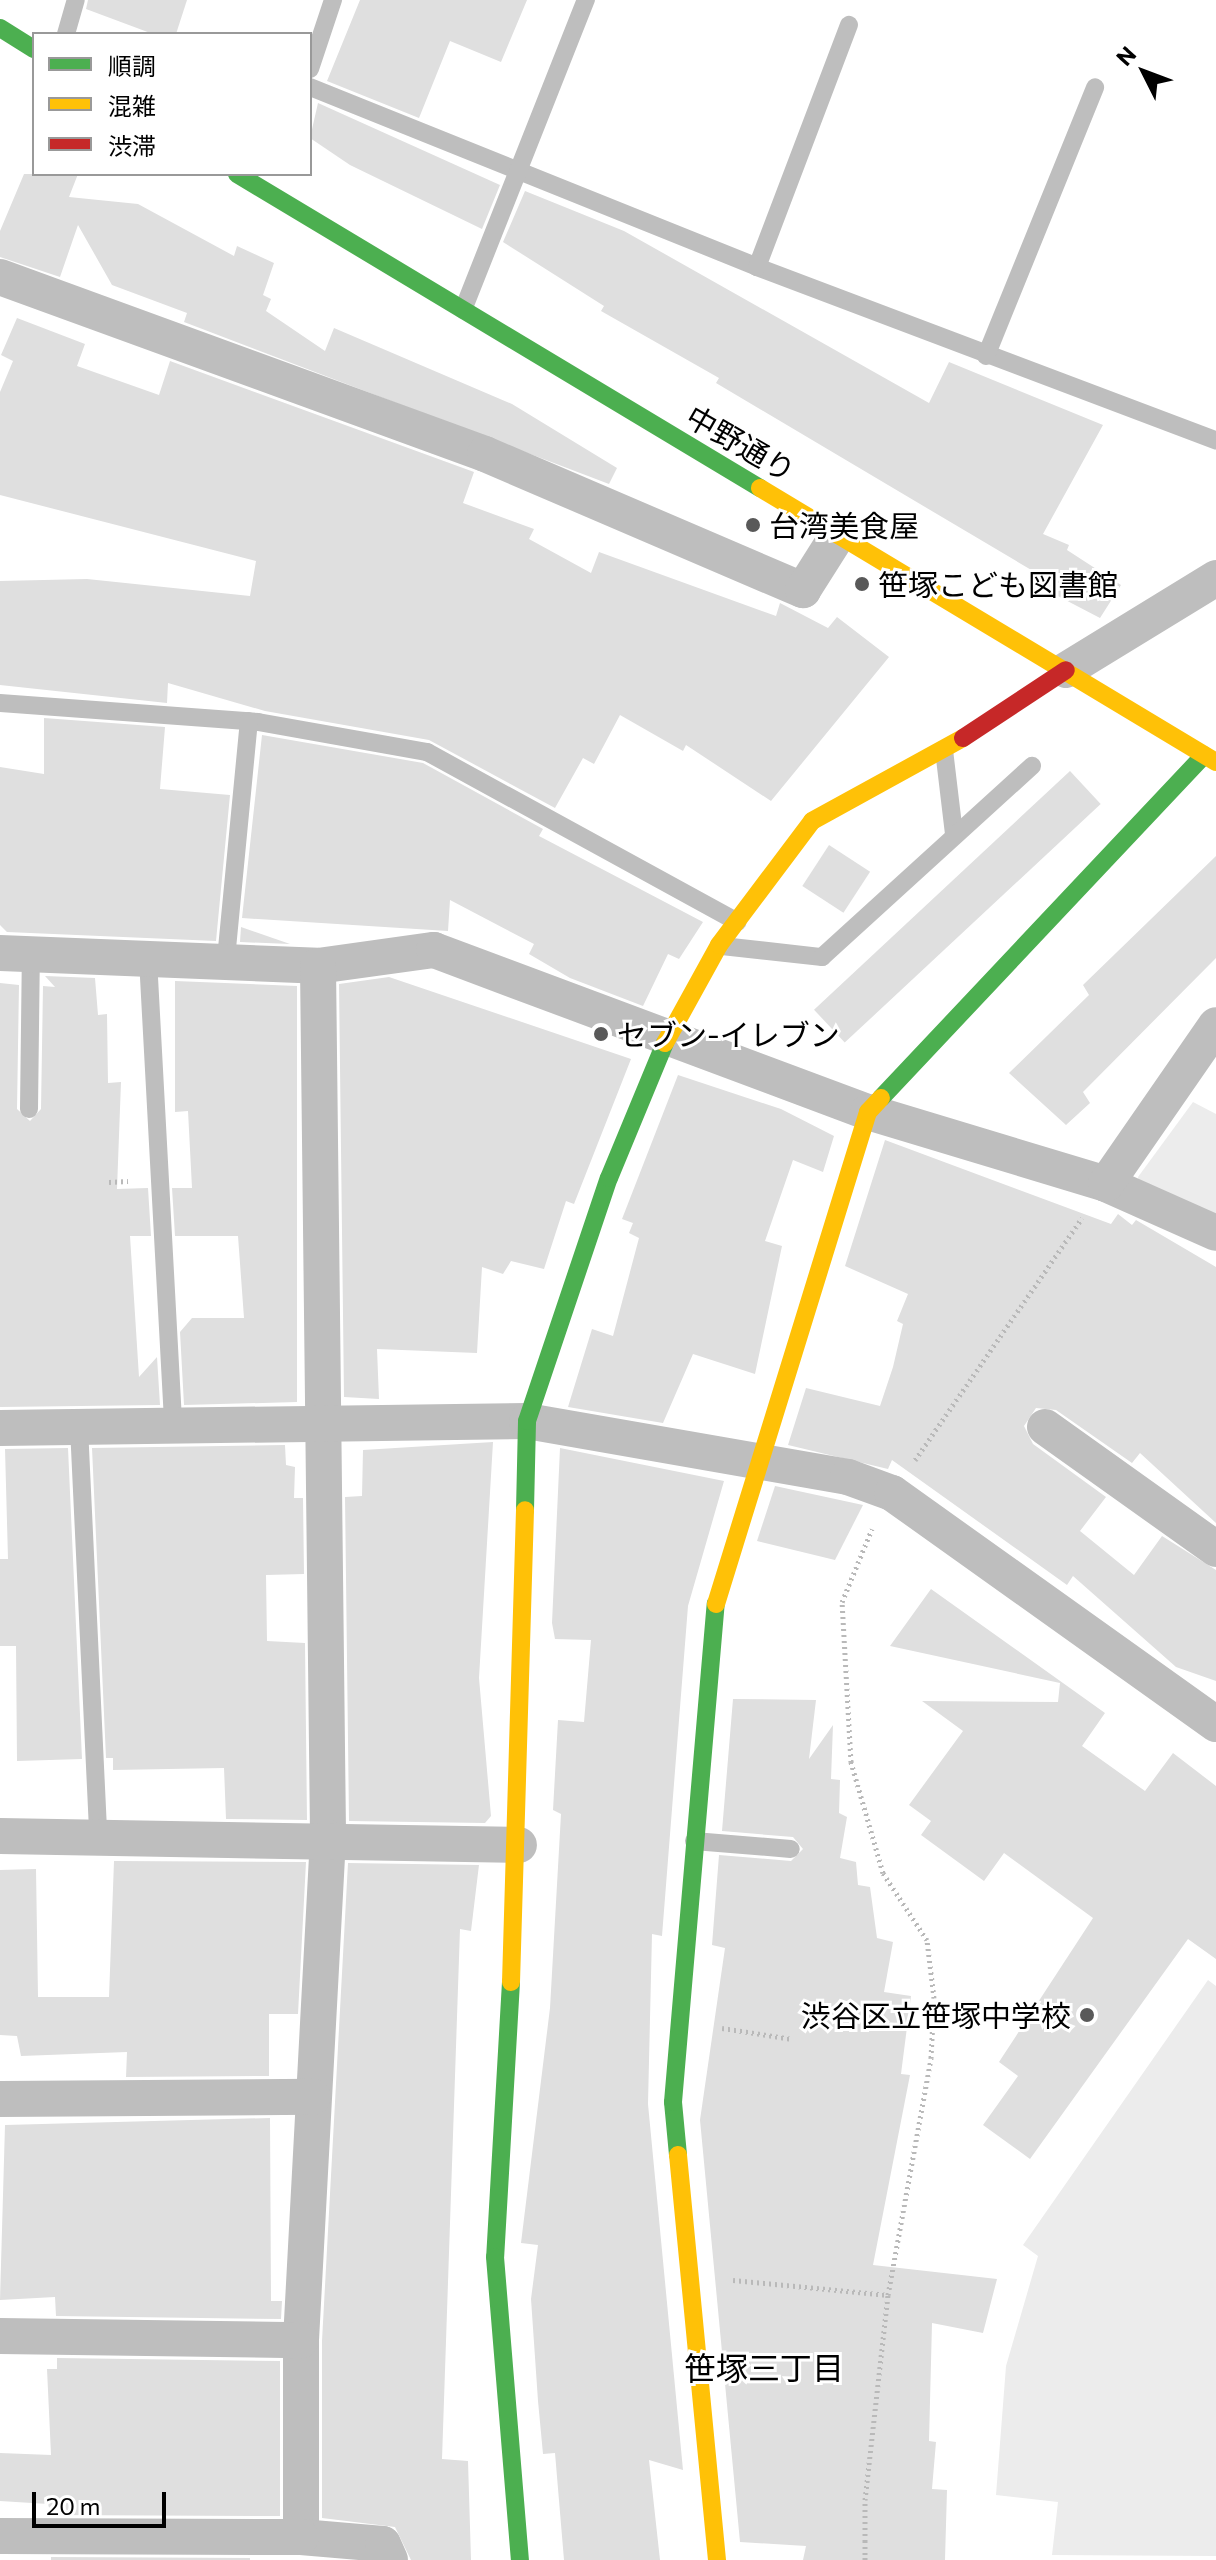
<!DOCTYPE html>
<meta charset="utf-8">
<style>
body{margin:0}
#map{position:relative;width:1216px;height:2560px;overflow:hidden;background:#fff;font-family:Commissioner,"Noto Sans JP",sans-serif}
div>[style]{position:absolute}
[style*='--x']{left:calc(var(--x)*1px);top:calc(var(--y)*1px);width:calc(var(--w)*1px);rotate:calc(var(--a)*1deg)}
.green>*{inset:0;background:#ececec}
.building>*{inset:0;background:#dfdfdf;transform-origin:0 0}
.path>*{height:5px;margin-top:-2.5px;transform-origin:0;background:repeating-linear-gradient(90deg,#b9b9b9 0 2px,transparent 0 6px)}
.lane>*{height:18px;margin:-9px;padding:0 9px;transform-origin:9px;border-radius:9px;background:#bebebe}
.street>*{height:36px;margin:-18px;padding:0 18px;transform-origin:18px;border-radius:18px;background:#bebebe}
.fast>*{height:18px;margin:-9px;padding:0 9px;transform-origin:9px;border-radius:9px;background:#4caf50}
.slow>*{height:18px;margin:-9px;padding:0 9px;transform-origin:9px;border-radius:9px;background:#ffc107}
.jam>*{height:18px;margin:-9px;padding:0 9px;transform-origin:9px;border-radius:9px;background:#c62828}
.dots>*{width:22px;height:22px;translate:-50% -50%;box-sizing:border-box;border:4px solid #fff;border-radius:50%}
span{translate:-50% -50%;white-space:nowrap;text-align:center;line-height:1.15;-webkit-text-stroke:6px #fff;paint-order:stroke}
.street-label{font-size:30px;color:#000}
.poi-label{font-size:30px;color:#000}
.left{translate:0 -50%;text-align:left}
.right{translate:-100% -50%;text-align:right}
.neighbourhood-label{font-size:32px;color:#000}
.legend{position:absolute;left:32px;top:32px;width:280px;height:144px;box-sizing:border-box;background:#fff;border:2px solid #999;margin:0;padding:10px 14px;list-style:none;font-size:24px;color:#000}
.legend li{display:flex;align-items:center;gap:16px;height:40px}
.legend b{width:40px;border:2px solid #999}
.north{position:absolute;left:1104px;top:32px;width:80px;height:80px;-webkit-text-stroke:6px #fff;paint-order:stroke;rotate:312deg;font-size:22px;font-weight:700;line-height:32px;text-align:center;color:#000}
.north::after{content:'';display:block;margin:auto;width:28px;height:36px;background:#000;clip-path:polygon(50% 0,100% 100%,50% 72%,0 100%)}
.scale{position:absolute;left:32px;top:2492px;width:134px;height:36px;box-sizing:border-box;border:4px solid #000;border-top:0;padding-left:10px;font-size:24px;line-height:28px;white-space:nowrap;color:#000;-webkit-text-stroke:6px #fff;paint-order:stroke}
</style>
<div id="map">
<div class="green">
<div style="clip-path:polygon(1193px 1102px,1216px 1114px,1216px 1222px,1141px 1190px,1138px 1177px)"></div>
<div style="clip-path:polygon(1208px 1980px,1216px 1986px,1216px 2556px,1052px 2555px,1058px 2502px,996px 2495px,1006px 2366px,1038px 2256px,1023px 2245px)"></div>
</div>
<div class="building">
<div style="clip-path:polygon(88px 0,187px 0,176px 34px,153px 34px,86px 9px)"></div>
<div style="clip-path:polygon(360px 0,527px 0,501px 62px,450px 41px,419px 118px,327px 81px)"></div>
<div style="clip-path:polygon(318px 103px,500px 185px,482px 229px,350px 165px,310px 138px)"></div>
<div style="clip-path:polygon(24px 174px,78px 174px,69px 197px,138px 204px,234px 256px,237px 246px,274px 263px,263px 295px,271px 299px,266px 311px,325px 351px,334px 328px,512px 404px,617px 468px,609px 484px,184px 322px,187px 313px,112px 285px,78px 225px,60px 277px,0 257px,0 231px)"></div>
<div style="clip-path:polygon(525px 191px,624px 231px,929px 403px,949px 362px,1103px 425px,1043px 534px,1069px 545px,1067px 550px,1121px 585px,1100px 618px,1029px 581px,1033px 571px,716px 383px,719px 378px,601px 311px,604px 306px,503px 242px)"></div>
<div style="clip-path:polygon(17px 318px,85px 344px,77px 366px,159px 395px,170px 361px,474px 472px,463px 503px,534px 529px,529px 539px,591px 573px,599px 552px,776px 616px,780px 603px,828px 628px,837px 617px,889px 657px,771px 801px,686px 745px,683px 751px,620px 715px,594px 764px,583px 758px,555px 808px,429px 740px,265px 711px,168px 683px,167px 703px,0 685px,0 581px,87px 579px,250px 596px,256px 561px,0 495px,0 392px,13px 361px,1px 355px)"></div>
<div style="clip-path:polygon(44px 718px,165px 727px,160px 789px,230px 795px,216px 941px,7px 932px,0 925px,0 767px,44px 774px)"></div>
<div style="clip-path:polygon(262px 735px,423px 763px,543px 829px,539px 836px,703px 922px,679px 959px,668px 954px,643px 1006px,570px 978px,529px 954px,534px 944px,450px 900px,448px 931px,242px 918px)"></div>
<div style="left:1070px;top:771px;width:45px;height:350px;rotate:47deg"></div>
<div style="left:829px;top:845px;width:49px;height:49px;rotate:33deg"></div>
<div style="clip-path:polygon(1216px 856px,1216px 958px,1083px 1092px,1090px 1103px,1066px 1125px,1009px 1073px,1089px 995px,1083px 985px)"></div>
<div style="clip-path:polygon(241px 927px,290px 944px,240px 942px)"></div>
<div style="clip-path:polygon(45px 976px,95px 978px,98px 1015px,107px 1014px,108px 1083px,121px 1082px,117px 1189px,148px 1188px,151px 1236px,130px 1236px,139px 1377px,157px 1357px,160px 1405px,0 1407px,0 983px,19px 985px,17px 1109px,30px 1121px,41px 1109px,43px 986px,55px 987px)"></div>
<div style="clip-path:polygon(389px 977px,631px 1059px,574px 1204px,566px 1201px,544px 1269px,511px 1261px,503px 1274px,482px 1267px,477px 1353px,377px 1349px,379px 1399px,344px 1397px,339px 984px)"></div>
<div style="clip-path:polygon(175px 981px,297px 986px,297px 1402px,184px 1405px,180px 1332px,192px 1318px,244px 1318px,238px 1236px,175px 1236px,172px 1188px,192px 1188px,188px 1111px,175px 1112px)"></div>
<div style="clip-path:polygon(678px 1075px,781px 1109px,834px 1136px,823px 1172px,793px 1160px,765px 1241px,782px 1246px,755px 1374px,693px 1354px,663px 1423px,568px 1407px,592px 1329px,613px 1336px,639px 1238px,629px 1233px,633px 1223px,622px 1219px)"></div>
<div style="clip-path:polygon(885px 1140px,1111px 1224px,1118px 1214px,1132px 1225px,1136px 1220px,1216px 1267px,1216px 1523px,1140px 1453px,1132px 1463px,1056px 1410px,1036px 1408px,1024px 1426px,1033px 1444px,1106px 1497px,1080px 1531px,1134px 1575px,1162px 1536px,1216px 1570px,1216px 1681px,1176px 1667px,1073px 1576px,1067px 1585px,892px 1460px,888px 1469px,788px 1445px,806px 1388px,880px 1406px,893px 1367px,903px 1324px,897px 1321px,908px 1294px,845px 1266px)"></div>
<div style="clip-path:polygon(493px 1442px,479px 1678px,491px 1816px,485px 1823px,349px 1821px,345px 1497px,362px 1496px,363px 1450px)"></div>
<div style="clip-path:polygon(285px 1445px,286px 1465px,295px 1467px,294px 1498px,303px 1498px,304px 1574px,266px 1575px,267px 1641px,305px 1643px,307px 1820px,226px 1819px,224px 1768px,113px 1770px,113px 1758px,106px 1758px,92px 1448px)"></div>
<div style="clip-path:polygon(68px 1448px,82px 1759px,17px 1761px,16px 1646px,0 1646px,0 1559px,8px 1559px,5px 1449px)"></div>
<div style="clip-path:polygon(560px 1448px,724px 1481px,688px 1606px,662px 1936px,652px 1934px,648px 2104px,683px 2470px,649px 2460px,660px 2560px,564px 2560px,555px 2453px,543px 2454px,538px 2401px,531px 2299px,538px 2245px,521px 2243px,550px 2008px,561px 1814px,553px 1810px,558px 1720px,584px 1722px,591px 1640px,555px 1639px,552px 1623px)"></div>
<div style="clip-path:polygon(775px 1486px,863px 1505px,835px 1560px,757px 1541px)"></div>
<div style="clip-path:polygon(931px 1589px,1105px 1713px,1082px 1746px,1145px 1791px,1173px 1753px,1216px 1786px,1216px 1959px,1188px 1939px,1030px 2159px,983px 2125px,1018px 2076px,999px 2062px,1093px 1918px,1004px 1853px,984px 1881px,921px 1835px,931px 1821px,909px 1805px,963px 1731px,922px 1701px,1058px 1702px,1060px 1683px,890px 1646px)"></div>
<div style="clip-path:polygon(733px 1699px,816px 1700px,809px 1759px,833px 1725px,831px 1779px,840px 1780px,839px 1813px,847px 1817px,840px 1858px,856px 1862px,858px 1885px,870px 1887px,877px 1938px,893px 1942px,884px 1992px,911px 1996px,901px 2074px,910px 2075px,873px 2265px,997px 2279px,983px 2333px,932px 2323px,929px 2441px,936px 2442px,932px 2489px,947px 2490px,945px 2560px,803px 2560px,806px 2546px,740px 2542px,700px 2120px,725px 1948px,712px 1945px,719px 1855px,791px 1861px,803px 1849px,793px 1837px,722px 1831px)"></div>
<div style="clip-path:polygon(114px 1861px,306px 1862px,298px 2014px,269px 2014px,269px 2076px,126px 2077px,127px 2052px,21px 2056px,17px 2036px,0 2035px,0 1870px,36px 1869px,38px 1997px,109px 1997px)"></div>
<div style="clip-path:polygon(348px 1863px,479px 1865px,471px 1931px,460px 1929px,442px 2459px,468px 2461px,471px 2560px,411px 2560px,395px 2527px,322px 2518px,322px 2341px)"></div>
<div style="clip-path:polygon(270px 2118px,271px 2301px,282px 2301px,281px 2319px,56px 2316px,55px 2297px,0 2300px,5px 2125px)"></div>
<div style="clip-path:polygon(57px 2358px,280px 2361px,280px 2516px,51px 2515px,48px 2504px,0 2501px,0 2453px,51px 2455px,47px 2369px,57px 2369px)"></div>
<div style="clip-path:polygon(51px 2557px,250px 2558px,250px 2560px,51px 2560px)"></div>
</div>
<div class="path">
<div style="--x:109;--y:1182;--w:19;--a:-3"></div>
<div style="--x:915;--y:1460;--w:294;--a:-55.4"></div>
<div style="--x:722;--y:2028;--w:71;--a:8.9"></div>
<div style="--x:733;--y:2280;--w:156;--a:5.5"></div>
<div style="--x:865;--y:2560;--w:60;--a:-90"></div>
<div style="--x:865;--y:2500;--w:206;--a:-83.6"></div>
<div style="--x:888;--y:2295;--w:241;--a:-79.7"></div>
<div style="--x:931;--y:2058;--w:60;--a:-87.1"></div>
<div style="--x:934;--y:1998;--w:58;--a:-96.9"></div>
<div style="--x:927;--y:1940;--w:80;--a:-123.3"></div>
<div style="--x:883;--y:1873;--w:116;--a:-106.1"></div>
<div style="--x:851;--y:1762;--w:160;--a:-93.2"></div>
<div style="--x:842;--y:1602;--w:79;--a:-67.7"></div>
</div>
<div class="lane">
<div style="--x:66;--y:34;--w:35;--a:-74"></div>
<div style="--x:310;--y:69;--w:73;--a:-71.6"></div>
<div style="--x:310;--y:87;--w:482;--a:21.9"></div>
<div style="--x:757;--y:267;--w:491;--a:20.7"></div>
<div style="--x:757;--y:267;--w:259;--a:-69.2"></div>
<div style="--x:463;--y:310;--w:334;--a:-68.4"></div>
<div style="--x:986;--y:356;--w:290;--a:-67.9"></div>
<div style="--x:0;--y:703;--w:259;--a:4.2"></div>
<div style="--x:258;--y:722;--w:172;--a:10.1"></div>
<div style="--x:427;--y:752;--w:354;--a:28.7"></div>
<div style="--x:944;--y:750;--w:85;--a:83.2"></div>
<div style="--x:722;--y:946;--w:101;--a:6.3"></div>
<div style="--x:822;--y:957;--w:284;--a:-42.3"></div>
<div style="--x:148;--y:959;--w:467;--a:86.9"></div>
<div style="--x:226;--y:959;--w:239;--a:-84.5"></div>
<div style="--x:29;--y:1109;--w:153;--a:-89.3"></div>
<div style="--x:79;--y:1427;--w:409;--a:87.3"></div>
<div style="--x:694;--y:1841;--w:97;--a:4.7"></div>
</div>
<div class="street">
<div style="--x:0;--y:277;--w:516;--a:20.05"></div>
<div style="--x:485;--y:454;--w:346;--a:23.2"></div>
<div style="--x:803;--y:590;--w:67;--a:-57.7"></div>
<div style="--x:1066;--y:670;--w:176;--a:-31.5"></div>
<div style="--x:0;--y:953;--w:318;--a:2.3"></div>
<div style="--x:318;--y:966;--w:117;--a:-7.9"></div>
<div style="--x:434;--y:950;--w:463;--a:20.5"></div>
<div style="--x:868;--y:1112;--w:249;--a:16.8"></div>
<div style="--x:1106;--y:1184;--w:120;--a:24"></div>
<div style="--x:318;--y:966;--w:872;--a:89.34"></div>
<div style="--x:328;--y:1838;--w:503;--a:93.08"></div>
<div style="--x:301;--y:2340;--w:197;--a:90"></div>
<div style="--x:301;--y:2537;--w:82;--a:4.9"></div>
<div style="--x:383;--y:2544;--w:17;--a:66"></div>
<div style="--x:1106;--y:1184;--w:193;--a:-55.3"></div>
<div style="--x:1045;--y:1427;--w:210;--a:35.5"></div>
<div style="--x:0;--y:1428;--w:527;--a:-0.76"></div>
<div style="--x:527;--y:1421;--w:326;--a:9.9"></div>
<div style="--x:848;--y:1477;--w:47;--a:20"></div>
<div style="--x:892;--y:1493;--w:398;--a:35.5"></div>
<div style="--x:0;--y:1836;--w:519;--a:0.99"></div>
<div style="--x:0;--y:2099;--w:313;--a:-0.4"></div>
<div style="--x:0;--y:2336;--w:301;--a:0.8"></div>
<div style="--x:0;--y:2536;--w:301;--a:0.2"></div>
</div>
<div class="fast">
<div style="--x:0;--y:28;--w:40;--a:32"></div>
<div style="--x:237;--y:174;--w:610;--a:30.98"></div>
<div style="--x:881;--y:1098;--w:471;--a:-46.7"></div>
<div style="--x:525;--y:1510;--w:89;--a:-88.7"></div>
<div style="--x:527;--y:1421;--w:256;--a:-71.4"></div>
<div style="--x:609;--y:1178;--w:146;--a:-67.5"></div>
<div style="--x:511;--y:1982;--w:275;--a:93.3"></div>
<div style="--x:495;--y:2257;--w:304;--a:85.3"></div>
<div style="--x:678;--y:2155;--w:53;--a:-95.4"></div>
<div style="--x:673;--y:2102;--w:500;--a:-85.1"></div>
</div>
<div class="slow">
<div style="--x:760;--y:488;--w:532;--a:31"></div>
<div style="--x:665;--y:1043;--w:112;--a:-61.1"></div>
<div style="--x:719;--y:945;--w:155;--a:-53.1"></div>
<div style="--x:812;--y:821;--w:172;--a:-28.8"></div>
<div style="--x:716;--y:1604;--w:515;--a:-72.83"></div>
<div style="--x:868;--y:1112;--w:19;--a:-47"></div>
<div style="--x:511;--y:1982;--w:472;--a:-88.3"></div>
<div style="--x:678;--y:2155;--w:407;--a:84.5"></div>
</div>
<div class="jam">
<div style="--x:963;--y:738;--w:123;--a:-33.4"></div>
</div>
<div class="dots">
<div style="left:753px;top:525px;background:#595959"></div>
<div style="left:862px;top:584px;background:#595959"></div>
<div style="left:601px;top:1034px;background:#595959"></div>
<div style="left:1087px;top:2015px;background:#595959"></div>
</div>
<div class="street-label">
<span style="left:741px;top:443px;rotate:30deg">中野通り</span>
</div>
<div class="poi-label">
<span class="left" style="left:769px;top:525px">台湾美食屋</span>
<span class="left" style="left:878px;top:584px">笹塚こども図書館</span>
<span class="left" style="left:617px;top:1034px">セブン-イレブン</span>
<span class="right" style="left:1071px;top:2015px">渋谷区立笹塚中学校</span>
</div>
<div class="neighbourhood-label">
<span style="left:764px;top:2367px">笹塚三丁目</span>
</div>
<ul class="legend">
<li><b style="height:10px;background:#4caf50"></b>順調</li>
<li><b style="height:10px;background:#ffc107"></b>混雑</li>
<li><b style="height:10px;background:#c62828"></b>渋滞</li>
</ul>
<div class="north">N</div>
<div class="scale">20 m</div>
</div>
